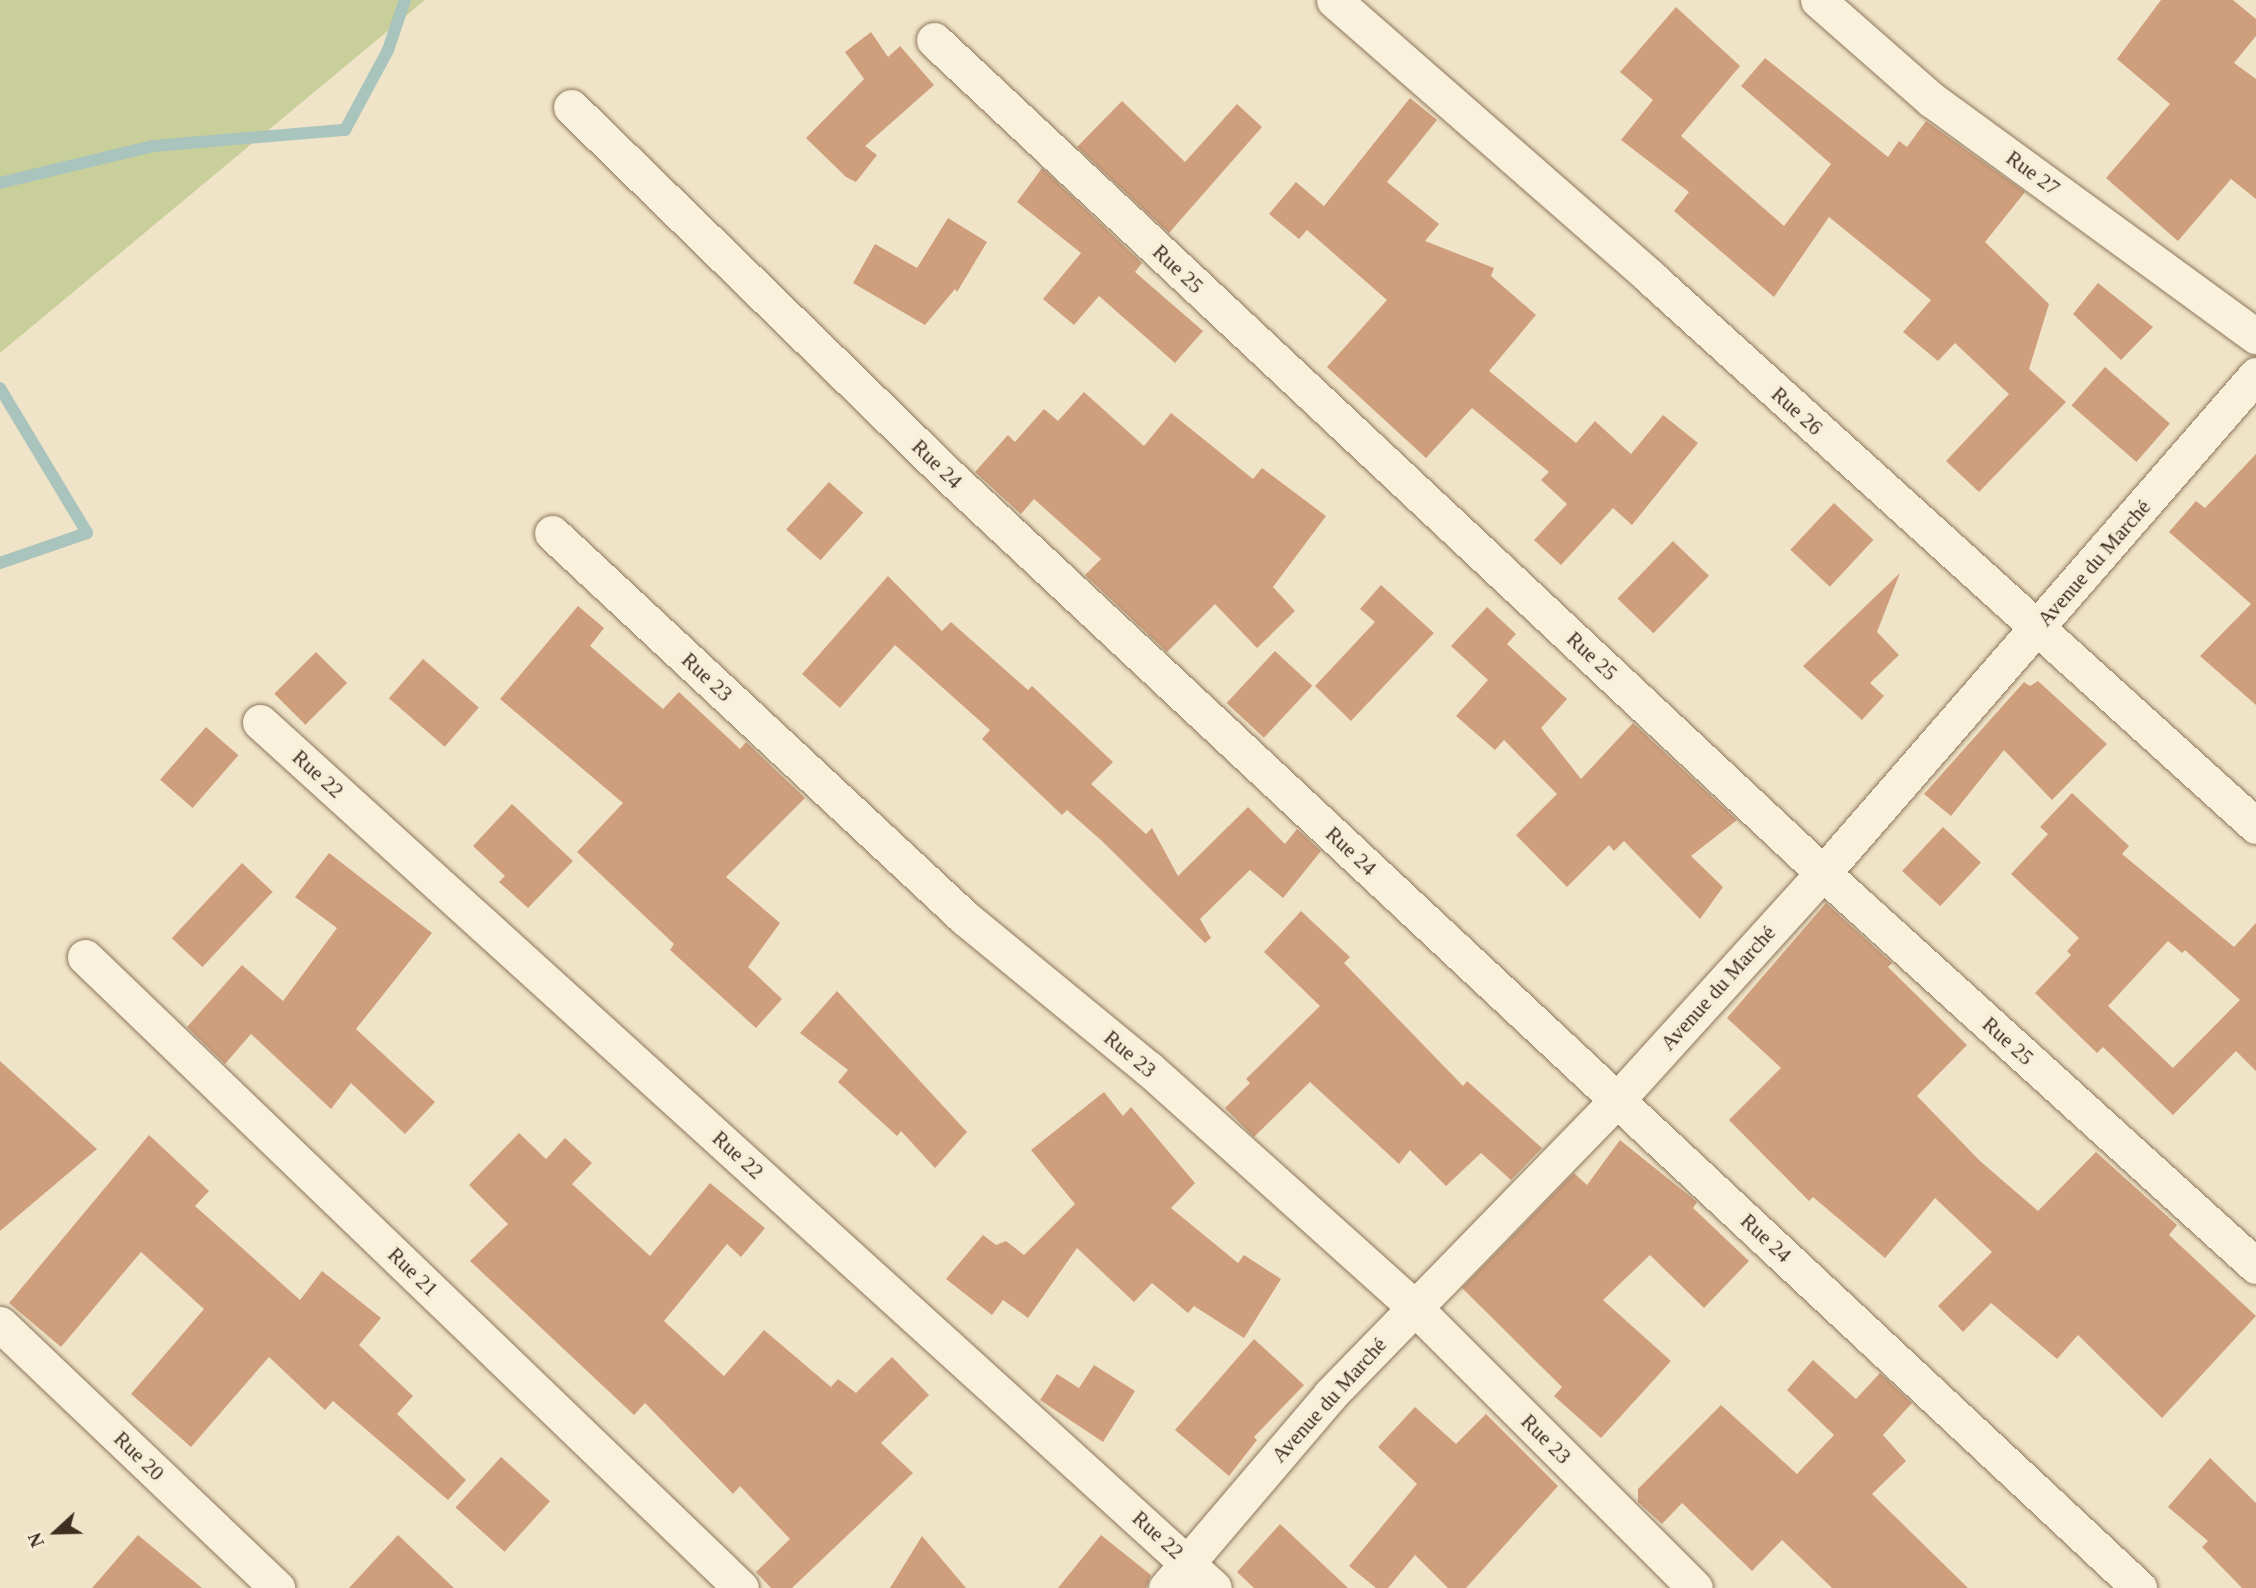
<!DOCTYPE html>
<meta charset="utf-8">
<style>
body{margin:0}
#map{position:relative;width:2256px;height:1588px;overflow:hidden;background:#f0e4c8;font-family:"Times New Roman",serif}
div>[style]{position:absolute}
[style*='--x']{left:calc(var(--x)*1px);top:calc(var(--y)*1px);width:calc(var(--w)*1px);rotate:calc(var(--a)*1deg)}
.green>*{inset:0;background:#c9cf9b}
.stream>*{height:12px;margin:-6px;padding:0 6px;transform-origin:6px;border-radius:6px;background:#a9c4bc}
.building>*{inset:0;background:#cf9f7d;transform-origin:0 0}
.roads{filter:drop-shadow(0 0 2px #8d765c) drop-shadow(0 0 2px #8d765c)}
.minor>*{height:35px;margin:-17.5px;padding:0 17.5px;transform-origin:17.5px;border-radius:17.5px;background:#faf1dc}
span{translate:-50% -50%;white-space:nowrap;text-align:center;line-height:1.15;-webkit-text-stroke:6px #f7eed8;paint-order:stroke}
.street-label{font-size:21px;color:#3d2e20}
.north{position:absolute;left:21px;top:1497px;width:70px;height:70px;-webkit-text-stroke:5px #f7eed8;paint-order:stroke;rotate:248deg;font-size:19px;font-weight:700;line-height:28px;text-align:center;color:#3d2e20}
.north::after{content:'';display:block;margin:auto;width:24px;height:32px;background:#3d2e20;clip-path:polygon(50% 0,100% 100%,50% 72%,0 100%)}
</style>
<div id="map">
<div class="green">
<div style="clip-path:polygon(0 0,425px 0,0 353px)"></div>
</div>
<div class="stream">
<div style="--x:0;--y:183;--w:157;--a:-13.6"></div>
<div style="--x:153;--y:146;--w:193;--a:-4.8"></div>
<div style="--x:345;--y:130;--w:91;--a:-61.7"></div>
<div style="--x:388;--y:50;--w:53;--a:-71.2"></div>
<div style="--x:0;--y:388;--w:169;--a:59"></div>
<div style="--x:87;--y:533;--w:92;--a:161"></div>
</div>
<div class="building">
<div style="clip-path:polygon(2161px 0,2233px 0,2256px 19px,2256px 36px,2234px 63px,2256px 79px,2256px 199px,2231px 179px,2178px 241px,2106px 178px,2170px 104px,2117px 59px)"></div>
<div style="clip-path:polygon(1676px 7px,1740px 66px,1681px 136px,1784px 226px,1831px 164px,1741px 86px,1765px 58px,1888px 157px,1899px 141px,1907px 147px,1926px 121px,2025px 192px,1985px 242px,2049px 304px,2029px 369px,2066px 402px,1979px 492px,1946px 461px,2009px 394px,1955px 343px,1938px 361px,1903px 332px,1931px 300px,1829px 217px,1774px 297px,1674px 211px,1689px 192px,1621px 140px,1653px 100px,1620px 72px)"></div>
<div style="clip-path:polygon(871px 32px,888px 57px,900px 46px,934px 85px,865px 146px,877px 155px,856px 182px,846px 177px,806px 138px,864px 79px,845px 52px)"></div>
<div style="clip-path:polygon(1410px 98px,1437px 120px,1387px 182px,1439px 224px,1425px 241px,1494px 268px,1491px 276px,1536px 315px,1489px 371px,1576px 443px,1595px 421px,1631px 454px,1663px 415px,1698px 443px,1632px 525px,1613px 508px,1561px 565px,1534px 540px,1567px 504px,1541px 480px,1549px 472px,1472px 408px,1426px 458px,1327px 367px,1387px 300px,1307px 230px,1299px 239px,1269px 214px,1296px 182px,1324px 206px)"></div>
<div style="clip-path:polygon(1122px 101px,1185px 162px,1237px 104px,1262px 127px,1169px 233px,1077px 147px)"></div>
<div style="clip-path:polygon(1042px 168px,1142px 263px,1135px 272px,1203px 331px,1175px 363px,1099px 296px,1074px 325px,1043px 299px,1081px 253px,1017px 202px)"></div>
<div style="clip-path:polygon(948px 218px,987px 242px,957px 292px,955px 289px,925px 325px,853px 283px,875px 244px,917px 268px)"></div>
<div style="clip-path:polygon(2098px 283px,2153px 327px,2121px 360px,2073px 314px)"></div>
<div style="left:2105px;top:367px;width:86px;height:51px;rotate:41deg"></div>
<div style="clip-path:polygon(1084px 392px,1144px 446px,1171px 413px,1253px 479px,1262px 468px,1326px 516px,1273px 587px,1295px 611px,1257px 648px,1215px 604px,1167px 652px,1085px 575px,1101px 559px,1034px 499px,1021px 514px,975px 472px,1008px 435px,1015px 442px,1044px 409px,1058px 421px)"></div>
<div style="clip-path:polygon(2256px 454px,2256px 705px,2200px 656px,2251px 604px,2169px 532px,2196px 501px,2205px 508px)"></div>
<div style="left:829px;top:482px;width:46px;height:64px;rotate:42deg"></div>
<div style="left:1834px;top:503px;width:54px;height:64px;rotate:43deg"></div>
<div style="left:1673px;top:541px;width:50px;height:80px;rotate:44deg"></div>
<div style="clip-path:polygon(1900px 573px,1877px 632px,1899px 655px,1870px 683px,1884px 696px,1862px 720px,1803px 666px)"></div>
<div style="clip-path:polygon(888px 576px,942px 631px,951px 622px,1028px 690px,1032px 686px,1113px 762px,1091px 784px,1146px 834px,1152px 828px,1178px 876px,1248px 807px,1285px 844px,1297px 829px,1321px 851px,1283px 898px,1250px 870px,1200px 919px,1211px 938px,1205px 943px,1103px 842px,1067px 810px,1062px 815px,982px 739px,990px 730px,895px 645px,840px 708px,802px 674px)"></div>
<div style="clip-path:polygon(1381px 585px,1434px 633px,1351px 721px,1315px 686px,1375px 622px,1360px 609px)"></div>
<div style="clip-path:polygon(578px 606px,604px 628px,590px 646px,663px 709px,679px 692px,740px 749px,746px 742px,805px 798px,726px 877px,780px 923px,748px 967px,782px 999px,756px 1028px,670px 950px,674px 944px,577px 852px,623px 803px,500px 699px)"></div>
<div style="clip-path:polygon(1487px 607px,1516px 634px,1507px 644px,1567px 699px,1541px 728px,1581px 779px,1633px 723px,1737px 820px,1691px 856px,1723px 887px,1700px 919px,1624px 841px,1614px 851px,1609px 845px,1567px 887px,1516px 835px,1557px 794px,1504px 740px,1495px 750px,1456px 716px,1488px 680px,1451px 646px)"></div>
<div style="left:1275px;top:651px;width:51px;height:71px;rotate:43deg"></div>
<div style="left:316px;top:652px;width:44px;height:59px;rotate:45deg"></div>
<div style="left:423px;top:659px;width:74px;height:52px;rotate:41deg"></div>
<div style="clip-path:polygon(2038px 681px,2107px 744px,2052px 800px,2004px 750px,1951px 816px,1924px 794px,2024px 682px,2030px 686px)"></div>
<div style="left:206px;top:727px;width:43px;height:70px;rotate:41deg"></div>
<div style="clip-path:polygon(evenodd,2072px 793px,2129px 846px,2122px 854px,2234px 947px,2256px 923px,2256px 1071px,2236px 1051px,2173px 1115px,2103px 1047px,2097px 1053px,2035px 993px,2071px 955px,2067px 951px,2079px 938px,2011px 874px,2048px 834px,2040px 827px,2072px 793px,2168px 941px,2182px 953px,2185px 950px,2240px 1000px,2173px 1068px,2108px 1006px,2168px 941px)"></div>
<div style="clip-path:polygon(512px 804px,573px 861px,528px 908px,499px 882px,505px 876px,473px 846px)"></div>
<div style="left:1943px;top:827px;width:52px;height:60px;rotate:43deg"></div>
<div style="clip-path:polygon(329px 853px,432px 933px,356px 1029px,435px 1102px,405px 1134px,351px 1083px,331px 1109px,251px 1034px,225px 1064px,187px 1027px,242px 965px,283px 1001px,337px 928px,295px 897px)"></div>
<div style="left:242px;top:863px;width:42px;height:103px;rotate:43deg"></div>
<div style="clip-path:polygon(1826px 903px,1892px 963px,1888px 967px,1967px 1045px,1917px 1096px,1980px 1161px,2038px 1211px,2096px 1152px,2177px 1225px,2169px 1235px,2256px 1316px,2162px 1418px,2078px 1335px,2057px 1359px,1991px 1303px,1963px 1332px,1938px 1306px,1992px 1252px,1935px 1198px,1885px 1258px,1813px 1197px,1809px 1201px,1729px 1120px,1781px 1068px,1727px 1018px)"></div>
<div style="clip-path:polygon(1301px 911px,1350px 957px,1344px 963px,1463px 1086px,1467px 1081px,1542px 1148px,1511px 1180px,1481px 1153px,1446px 1186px,1410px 1150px,1399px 1164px,1310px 1082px,1254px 1137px,1225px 1108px,1250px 1083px,1246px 1079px,1320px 1006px,1264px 952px)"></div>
<div style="clip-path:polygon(837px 991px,967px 1132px,935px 1168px,901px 1131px,897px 1136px,838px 1082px,848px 1070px,800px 1033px)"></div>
<div style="clip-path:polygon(0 1061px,97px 1149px,0 1231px)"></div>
<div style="clip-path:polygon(1104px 1092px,1123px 1116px,1131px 1107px,1195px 1183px,1171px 1208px,1238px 1263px,1244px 1255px,1281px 1279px,1244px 1338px,1194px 1306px,1188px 1313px,1152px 1283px,1134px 1302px,1077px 1248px,1028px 1318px,1003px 1300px,992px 1315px,946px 1279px,983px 1235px,996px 1245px,1006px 1241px,1024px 1255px,1075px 1204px,1031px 1150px)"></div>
<div style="clip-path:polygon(519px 1133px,546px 1159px,565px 1138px,592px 1163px,572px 1184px,650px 1256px,710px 1183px,765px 1228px,741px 1257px,727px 1244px,664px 1321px,724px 1376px,764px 1330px,831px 1387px,838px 1379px,856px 1393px,892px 1357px,929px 1395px,881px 1443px,913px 1473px,792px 1588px,771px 1588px,756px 1572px,790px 1539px,740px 1486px,733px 1494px,645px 1403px,634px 1415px,470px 1261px,508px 1224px,469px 1185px)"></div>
<div style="clip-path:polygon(149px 1135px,209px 1191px,195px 1206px,300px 1300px,322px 1271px,381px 1318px,359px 1345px,413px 1396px,397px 1414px,466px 1480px,448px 1500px,333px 1401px,325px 1410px,269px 1357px,191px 1447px,131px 1394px,204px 1309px,141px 1252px,61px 1347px,9px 1303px)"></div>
<div style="clip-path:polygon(1620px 1140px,1697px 1202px,1693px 1208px,1749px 1261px,1704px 1308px,1650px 1255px,1603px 1300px,1671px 1361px,1601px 1438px,1554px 1396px,1562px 1387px,1462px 1288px,1574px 1173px,1587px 1185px)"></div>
<div style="clip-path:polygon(1254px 1339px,1304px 1385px,1254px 1437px,1257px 1440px,1229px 1476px,1175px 1430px)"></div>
<div style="clip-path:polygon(1813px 1360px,1856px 1399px,1880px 1373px,1912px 1403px,1883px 1435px,1906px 1461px,1872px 1494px,1968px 1588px,1832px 1588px,1782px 1540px,1752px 1571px,1682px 1503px,1662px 1524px,1638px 1502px,1638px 1489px,1721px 1405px,1797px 1474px,1834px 1435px,1787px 1390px)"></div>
<div style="clip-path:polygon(1094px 1365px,1135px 1391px,1103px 1442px,1040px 1400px,1057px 1374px,1079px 1388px)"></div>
<div style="clip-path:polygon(1415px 1407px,1456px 1444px,1486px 1414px,1558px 1486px,1466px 1588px,1448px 1588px,1415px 1555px,1388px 1588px,1376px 1588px,1349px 1566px,1417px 1484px,1378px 1447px)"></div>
<div style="left:501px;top:1457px;width:66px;height:68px;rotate:42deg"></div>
<div style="clip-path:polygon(2210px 1458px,2256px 1503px,2256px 1588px,2242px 1588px,2202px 1547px,2208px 1541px,2168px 1507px)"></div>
<div style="clip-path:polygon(1280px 1524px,1348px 1588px,1254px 1588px,1237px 1572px)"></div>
<div style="clip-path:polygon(138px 1535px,202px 1588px,92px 1588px)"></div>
<div style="clip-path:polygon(398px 1535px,454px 1588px,349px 1588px)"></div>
<div style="clip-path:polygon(1101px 1535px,1151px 1575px,1146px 1588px,1058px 1588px)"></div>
<div style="clip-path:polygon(922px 1536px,966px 1588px,890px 1588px)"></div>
</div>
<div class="roads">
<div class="minor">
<div style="--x:1334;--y:0;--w:420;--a:41.2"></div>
<div style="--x:1650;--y:277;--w:818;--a:42.17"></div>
<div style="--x:1818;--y:0;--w:152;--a:41.3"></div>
<div style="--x:1932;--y:100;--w:401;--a:36.1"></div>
<div style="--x:934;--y:40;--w:1218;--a:43.14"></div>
<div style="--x:1823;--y:873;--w:585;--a:42.23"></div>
<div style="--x:571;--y:107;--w:524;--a:44.3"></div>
<div style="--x:946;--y:473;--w:1633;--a:43.06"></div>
<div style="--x:552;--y:533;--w:565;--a:42.99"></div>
<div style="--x:965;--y:918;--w:238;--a:39.4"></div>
<div style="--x:1149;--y:1069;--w:356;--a:41.9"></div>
<div style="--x:1414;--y:1307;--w:397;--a:45"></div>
<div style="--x:260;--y:722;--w:1288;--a:42.23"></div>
<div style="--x:85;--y:957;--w:910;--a:43.89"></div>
<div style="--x:0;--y:1324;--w:383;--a:43.6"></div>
<div style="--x:1166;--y:1588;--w:253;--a:-49.6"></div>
<div style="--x:1330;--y:1395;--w:412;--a:-45.8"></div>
<div style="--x:1617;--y:1100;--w:307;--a:-47.8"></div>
<div style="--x:1823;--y:873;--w:660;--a:-48.99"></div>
</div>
</div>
<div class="street-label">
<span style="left:2033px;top:173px;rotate:36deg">Rue 27</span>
<span style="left:1178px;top:269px;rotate:43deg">Rue 25</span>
<span style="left:1797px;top:411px;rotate:42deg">Rue 26</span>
<span style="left:937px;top:464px;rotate:44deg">Rue 24</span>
<span style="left:2094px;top:563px;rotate:-49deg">Avenue du Marché</span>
<span style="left:1592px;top:656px;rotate:43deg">Rue 25</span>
<span style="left:707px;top:677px;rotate:43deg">Rue 23</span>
<span style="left:318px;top:774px;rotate:42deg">Rue 22</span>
<span style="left:1351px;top:851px;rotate:43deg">Rue 24</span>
<span style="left:1718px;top:988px;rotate:-48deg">Avenue du Marché</span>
<span style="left:2008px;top:1041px;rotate:42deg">Rue 25</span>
<span style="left:1130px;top:1054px;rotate:40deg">Rue 23</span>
<span style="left:738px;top:1155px;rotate:42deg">Rue 22</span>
<span style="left:1766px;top:1238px;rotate:43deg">Rue 24</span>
<span style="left:413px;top:1272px;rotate:44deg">Rue 21</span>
<span style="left:1329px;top:1400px;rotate:-48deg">Avenue du Marché</span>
<span style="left:1546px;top:1439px;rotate:45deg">Rue 23</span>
<span style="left:139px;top:1456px;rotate:44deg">Rue 20</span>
<span style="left:1158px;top:1535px;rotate:42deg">Rue 22</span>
</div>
<div class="north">N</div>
</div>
